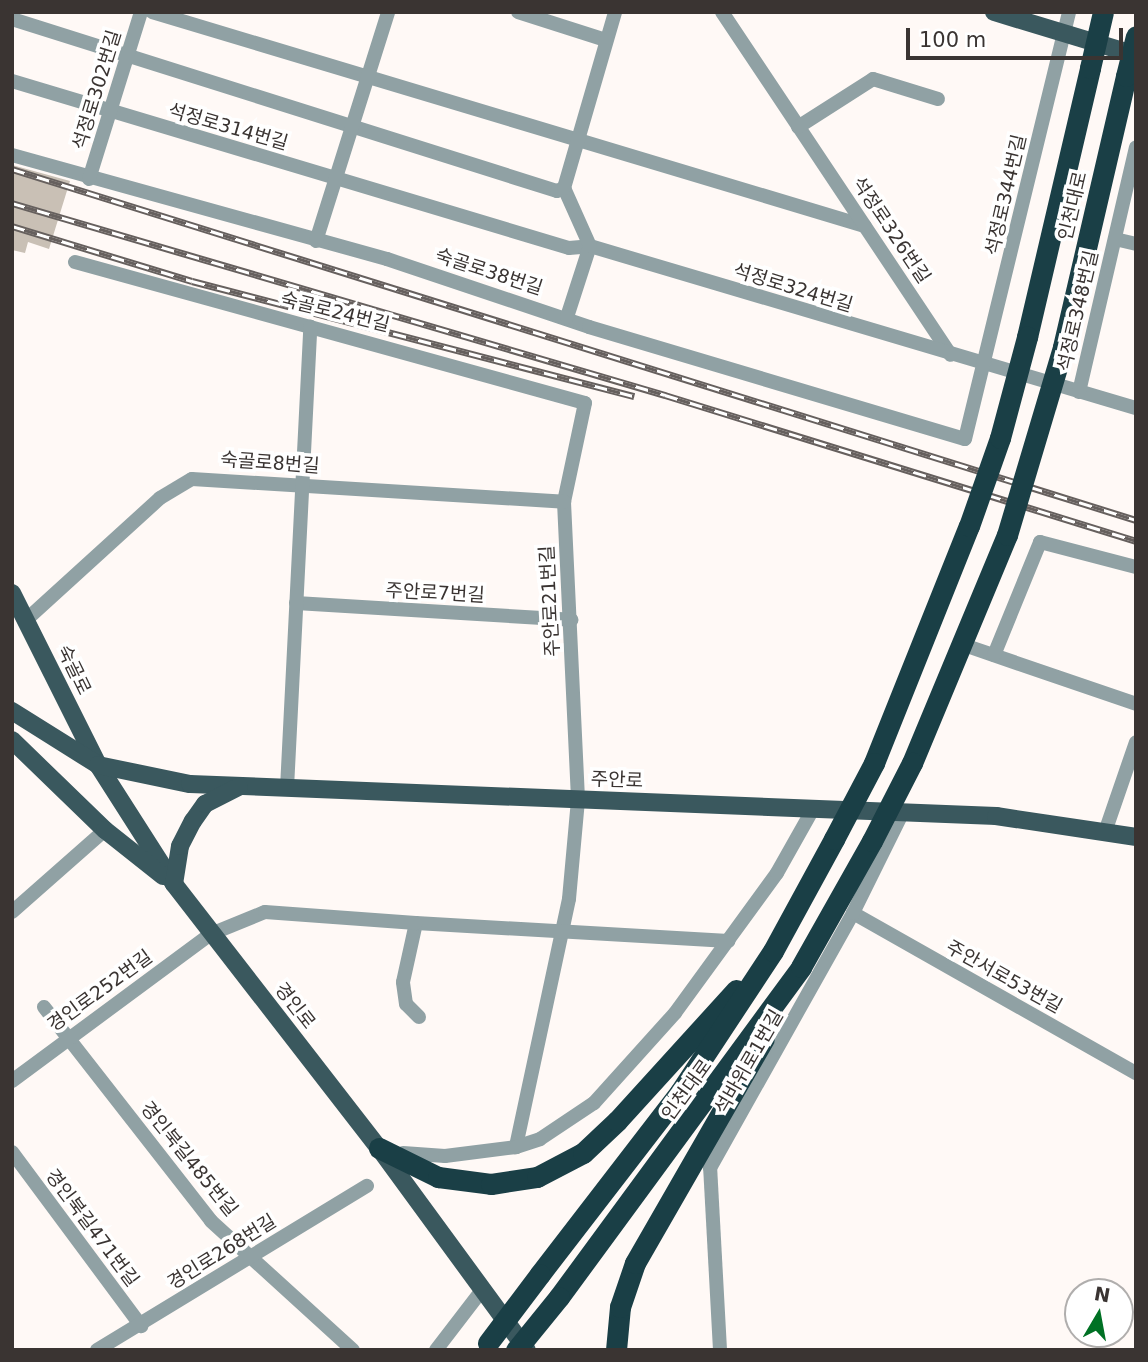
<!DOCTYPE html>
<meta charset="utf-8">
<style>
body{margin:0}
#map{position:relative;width:1148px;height:1362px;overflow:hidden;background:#fff9f6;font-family:"DejaVu Sans","Noto Sans KR",sans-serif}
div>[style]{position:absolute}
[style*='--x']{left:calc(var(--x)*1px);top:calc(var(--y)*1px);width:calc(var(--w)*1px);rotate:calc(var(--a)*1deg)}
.building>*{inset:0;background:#c9c0b5}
.minor>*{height:14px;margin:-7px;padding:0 7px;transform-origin:7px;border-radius:7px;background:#90a1a4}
.major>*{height:18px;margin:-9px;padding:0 9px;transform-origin:9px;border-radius:9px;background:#3a585e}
.highway>*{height:21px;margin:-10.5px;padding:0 10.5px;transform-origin:10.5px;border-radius:10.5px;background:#1a3f46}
.rail>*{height:7px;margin-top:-3.5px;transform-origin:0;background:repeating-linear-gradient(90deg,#fff 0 13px,#66605e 0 26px);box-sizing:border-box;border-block:2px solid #66605e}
.highway-bridge>*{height:21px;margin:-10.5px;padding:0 10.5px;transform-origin:10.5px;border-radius:10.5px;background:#1a3f46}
span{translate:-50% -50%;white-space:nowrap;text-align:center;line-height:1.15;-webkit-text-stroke:7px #fff;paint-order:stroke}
.street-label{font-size:19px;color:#3a3432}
.frame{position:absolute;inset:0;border:14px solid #3a3432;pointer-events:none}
.north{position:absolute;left:1064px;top:1278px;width:70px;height:70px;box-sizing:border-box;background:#fff;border:2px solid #b0aead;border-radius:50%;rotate:10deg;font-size:19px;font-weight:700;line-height:28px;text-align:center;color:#3a3432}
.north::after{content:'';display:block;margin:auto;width:24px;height:32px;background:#007124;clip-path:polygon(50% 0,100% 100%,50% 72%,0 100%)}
.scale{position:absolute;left:906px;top:28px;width:217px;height:32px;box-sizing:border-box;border:4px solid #3a3432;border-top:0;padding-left:9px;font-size:21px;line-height:24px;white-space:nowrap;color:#3a3432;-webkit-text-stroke:5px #fff;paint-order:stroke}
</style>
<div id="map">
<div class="building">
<div style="clip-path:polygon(12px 165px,70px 181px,49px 249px,28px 242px,25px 253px,12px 250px)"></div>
</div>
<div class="minor">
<div style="--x:152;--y:12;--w:744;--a:16.71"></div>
<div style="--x:518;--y:12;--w:92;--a:17.7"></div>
<div style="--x:722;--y:12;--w:412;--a:56.3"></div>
<div style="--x:12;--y:19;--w:571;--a:17.52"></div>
<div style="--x:557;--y:191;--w:8;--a:-23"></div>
<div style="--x:12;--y:81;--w:581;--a:16.69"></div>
<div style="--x:569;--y:248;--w:21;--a:-5"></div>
<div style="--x:590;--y:246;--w:570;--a:16.53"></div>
<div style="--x:798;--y:127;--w:89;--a:-32.6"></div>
<div style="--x:873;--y:79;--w:68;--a:17.1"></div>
<div style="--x:12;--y:155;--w:389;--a:15.5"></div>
<div style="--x:387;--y:259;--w:213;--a:18.6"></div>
<div style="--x:589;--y:327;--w:392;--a:16.6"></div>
<div style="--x:965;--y:439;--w:439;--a:-76.3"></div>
<div style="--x:89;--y:179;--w:175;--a:-72.7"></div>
<div style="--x:1115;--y:239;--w:22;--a:13"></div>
<div style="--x:316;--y:241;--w:240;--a:-72.5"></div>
<div style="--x:75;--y:262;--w:529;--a:15.45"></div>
<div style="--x:585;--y:403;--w:101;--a:102"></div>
<div style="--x:564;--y:502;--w:298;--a:87.3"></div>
<div style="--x:578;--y:800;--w:99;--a:95.2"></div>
<div style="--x:569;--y:899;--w:254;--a:102.1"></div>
<div style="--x:567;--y:317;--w:75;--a:-72.1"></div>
<div style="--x:590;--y:246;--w:64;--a:-114.1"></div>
<div style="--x:564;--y:188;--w:183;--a:-73.8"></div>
<div style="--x:1079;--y:392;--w:251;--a:-76.9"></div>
<div style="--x:296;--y:603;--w:276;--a:3.5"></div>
<div style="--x:26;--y:620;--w:181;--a:-42.3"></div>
<div style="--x:160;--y:498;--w:37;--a:-31"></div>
<div style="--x:192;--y:479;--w:373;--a:3.5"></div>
<div style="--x:964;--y:645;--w:182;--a:18.9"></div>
<div style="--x:994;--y:655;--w:122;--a:-67.8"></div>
<div style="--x:1040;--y:542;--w:99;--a:14.6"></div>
<div style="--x:287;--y:788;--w:462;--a:-87.1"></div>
<div style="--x:1105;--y:832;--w:95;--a:-71"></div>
<div style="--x:12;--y:912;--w:124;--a:-41.4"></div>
<div style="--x:853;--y:913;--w:325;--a:29.5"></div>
<div style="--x:44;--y:1007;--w:271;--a:52"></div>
<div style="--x:211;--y:1221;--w:192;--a:42.3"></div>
<div style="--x:419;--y:1017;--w:18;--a:-135"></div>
<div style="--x:406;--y:1004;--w:22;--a:-98"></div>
<div style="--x:403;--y:982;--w:60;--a:-77.6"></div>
<div style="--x:416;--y:923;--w:313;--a:3.3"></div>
<div style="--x:12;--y:1081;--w:247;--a:-36.5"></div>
<div style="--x:211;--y:934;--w:58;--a:-22.2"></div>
<div style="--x:265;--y:912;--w:151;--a:4.2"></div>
<div style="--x:12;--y:1152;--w:217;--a:53.4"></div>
<div style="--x:403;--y:1153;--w:42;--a:4.1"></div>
<div style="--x:445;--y:1156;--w:72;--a:-7.2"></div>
<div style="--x:516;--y:1147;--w:25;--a:-18"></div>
<div style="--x:540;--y:1139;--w:65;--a:-33.7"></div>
<div style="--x:594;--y:1103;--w:121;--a:-48"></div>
<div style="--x:675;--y:1013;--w:173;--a:-53.9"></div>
<div style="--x:777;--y:873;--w:73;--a:-60.6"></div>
<div style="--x:97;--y:1350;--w:316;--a:-31.3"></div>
<div style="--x:436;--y:1350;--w:76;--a:-52.5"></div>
<div style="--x:720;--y:1350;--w:182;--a:-93.1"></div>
<div style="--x:710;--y:1168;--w:292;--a:-60.7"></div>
<div style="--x:853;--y:913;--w:113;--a:-63.7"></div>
</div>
<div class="major">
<div style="--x:994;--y:12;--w:148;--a:16.8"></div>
<div style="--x:12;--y:593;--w:192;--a:63.4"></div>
<div style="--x:12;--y:711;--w:102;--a:32.1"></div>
<div style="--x:98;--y:765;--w:141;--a:57.4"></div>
<div style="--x:174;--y:884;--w:334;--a:52.2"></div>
<div style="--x:379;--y:1148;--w:250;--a:53.8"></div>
<div style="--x:12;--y:740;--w:129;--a:44.1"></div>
<div style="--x:105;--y:830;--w:74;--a:38.4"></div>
<div style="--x:98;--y:765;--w:94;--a:11.7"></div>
<div style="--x:190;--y:784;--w:807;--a:2.27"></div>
<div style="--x:996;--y:816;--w:142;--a:8.5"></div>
<div style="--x:174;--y:884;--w:38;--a:-81"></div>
<div style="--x:180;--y:846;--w:28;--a:-63"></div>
<div style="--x:193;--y:821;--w:21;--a:-55"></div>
<div style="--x:205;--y:804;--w:38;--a:-27"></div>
</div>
<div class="highway">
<div style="--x:1027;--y:337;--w:276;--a:-76.8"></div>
<div style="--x:1063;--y:347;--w:278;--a:-76.9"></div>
<div style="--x:874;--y:763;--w:255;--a:-68.2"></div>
<div style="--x:912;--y:763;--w:247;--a:-67.4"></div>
<div style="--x:379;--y:1148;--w:66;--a:26.2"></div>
<div style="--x:438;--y:1177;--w:53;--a:7.5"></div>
<div style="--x:491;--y:1184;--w:47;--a:-8.7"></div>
<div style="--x:537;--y:1177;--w:52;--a:-27.6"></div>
<div style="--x:583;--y:1153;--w:47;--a:-43.3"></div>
<div style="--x:617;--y:1121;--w:177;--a:-47.7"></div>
<div style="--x:540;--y:1274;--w:230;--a:-52.4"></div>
<div style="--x:680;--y:1092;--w:169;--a:-56.6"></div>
<div style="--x:773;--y:951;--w:128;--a:-61.4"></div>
<div style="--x:559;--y:1297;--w:409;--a:-53.7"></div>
<div style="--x:801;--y:967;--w:145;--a:-60.6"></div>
<div style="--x:616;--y:1350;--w:43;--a:-84.7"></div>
<div style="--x:620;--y:1307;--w:46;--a:-71.2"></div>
<div style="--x:635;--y:1263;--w:258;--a:-60.1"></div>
</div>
<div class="rail">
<div style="--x:12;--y:169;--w:1178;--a:17.34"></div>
<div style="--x:12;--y:203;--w:681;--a:16.38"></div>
<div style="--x:665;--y:395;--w:493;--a:17.2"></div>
<div style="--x:12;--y:226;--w:188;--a:17"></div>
<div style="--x:192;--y:281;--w:457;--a:14.6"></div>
</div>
<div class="highway-bridge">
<div style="--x:1090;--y:68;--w:57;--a:-76.9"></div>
<div style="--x:1126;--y:76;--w:41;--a:-76"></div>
<div style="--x:969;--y:526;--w:93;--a:-70.6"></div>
<div style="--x:1000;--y:438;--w:105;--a:-75"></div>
<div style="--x:1007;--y:535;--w:196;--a:-73.4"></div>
<div style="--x:834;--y:839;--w:86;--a:-62.2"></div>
<div style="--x:872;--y:841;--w:88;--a:-62.9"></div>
<div style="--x:488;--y:1343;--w:86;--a:-53"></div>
<div style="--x:516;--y:1350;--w:68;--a:-50.9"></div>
</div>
<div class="street-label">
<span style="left:97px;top:90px;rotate:-73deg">석정로302번길</span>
<span style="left:228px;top:127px;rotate:16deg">석정로314번길</span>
<span style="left:1006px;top:195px;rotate:-77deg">석정로344번길</span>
<span style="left:1073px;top:206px;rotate:-77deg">인천대로</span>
<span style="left:891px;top:230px;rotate:56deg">석정로326번길</span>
<span style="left:489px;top:272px;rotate:18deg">숙골로38번길</span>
<span style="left:793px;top:288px;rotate:17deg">석정로324번길</span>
<span style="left:1078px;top:311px;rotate:-77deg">석정로348번길</span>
<span style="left:335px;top:312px;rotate:14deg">숙골로24번길</span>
<span style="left:270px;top:463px;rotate:4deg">숙골로8번길</span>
<span style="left:435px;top:593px;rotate:3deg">주안로7번길</span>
<span style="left:550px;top:601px;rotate:-93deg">주안로21번길</span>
<span style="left:74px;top:670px;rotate:64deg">숙골로</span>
<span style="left:617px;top:780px;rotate:2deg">주안로</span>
<span style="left:1004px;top:977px;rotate:29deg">주안서로53번길</span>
<span style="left:100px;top:991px;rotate:-36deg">경인로252번길</span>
<span style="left:295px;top:1006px;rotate:52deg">경인로</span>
<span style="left:749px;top:1062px;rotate:-60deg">석바위로1번길</span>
<span style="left:687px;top:1090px;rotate:-54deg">인천대로</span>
<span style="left:189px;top:1159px;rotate:51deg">경인북길485번길</span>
<span style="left:92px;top:1228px;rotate:53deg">경인북길471번길</span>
<span style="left:222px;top:1252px;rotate:-32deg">경인로268번길</span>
</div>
<div class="frame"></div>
<div class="north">N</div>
<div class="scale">100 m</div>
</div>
